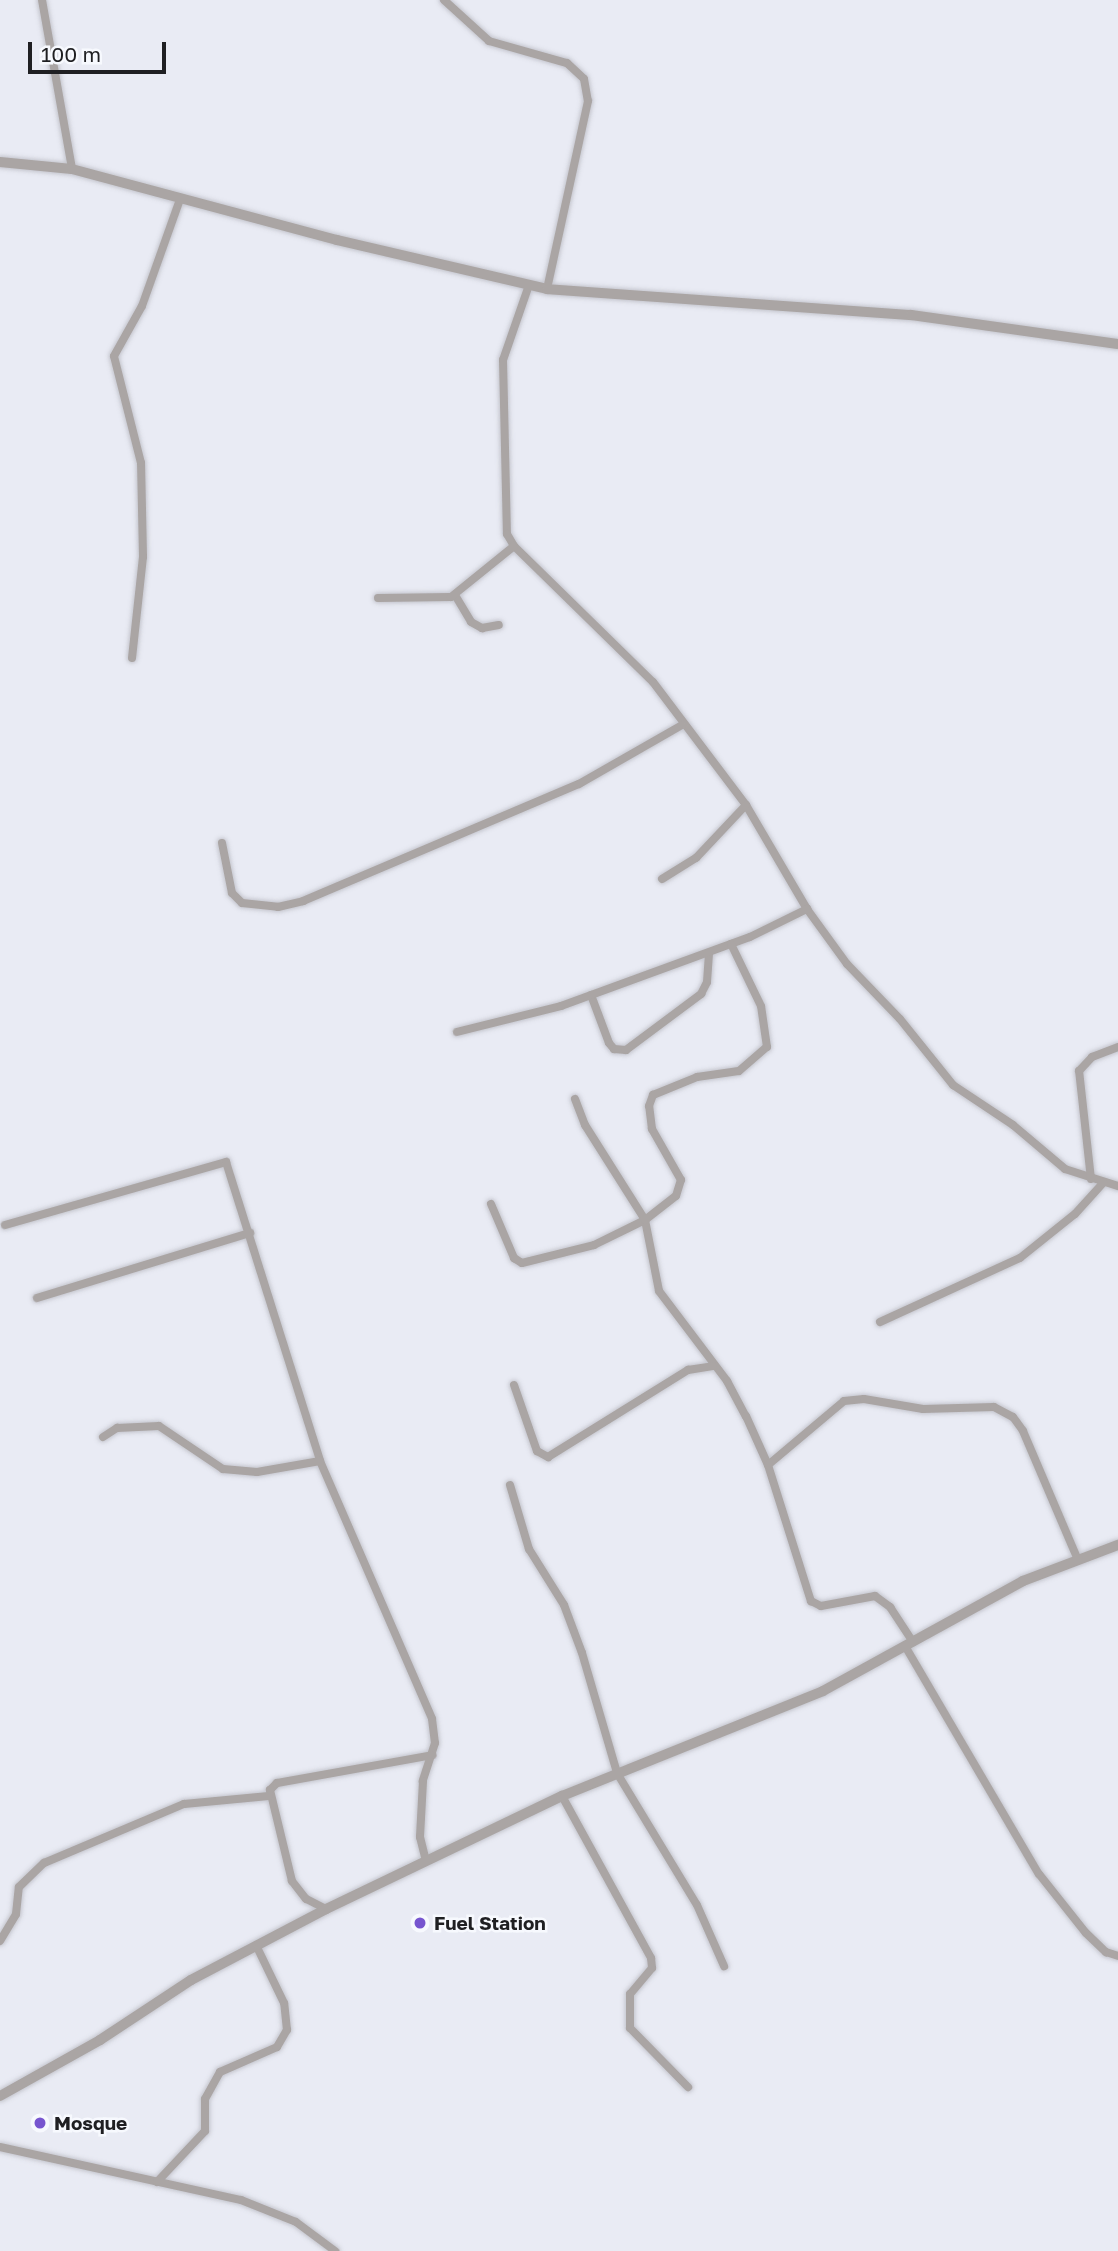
<!DOCTYPE html>
<style>
body{margin:0}
#map{position:relative;width:1118px;height:2251px;overflow:hidden;background:#e9ebf4;font-family:"Golos Text",sans-serif}
div>[style]{position:absolute}
[style*='--x']{left:calc(var(--x)*1px);top:calc(var(--y)*1px);width:calc(var(--w)*1px);rotate:calc(var(--a)*1deg)}
.roads{filter:drop-shadow(0 0 2px #c5c6ce) drop-shadow(0 0 2px #c5c6ce)}
.minor>*{height:8px;margin:-4px;padding:0 4px;transform-origin:4px;border-radius:4px;background:#aaa5a4}
.tertiary>*{height:10px;margin:-5px;padding:0 5px;transform-origin:5px;border-radius:5px;background:#aaa5a4}
.dots>*{width:19px;height:19px;translate:-50% -50%;box-sizing:border-box;border:4px solid #f7f9fe;border-radius:50%}
span{translate:-50% -50%;white-space:nowrap;text-align:center;line-height:1.15;-webkit-text-stroke:5px #f7f9fe;paint-order:stroke}
.poi-label{font-size:19px;color:#1f1f22;font-weight:700}
.left{translate:0 -50%;text-align:left}
.scale{position:absolute;left:28px;top:42px;width:138px;height:32px;box-sizing:border-box;border:4px solid #1f1f22;border-top:0;padding-left:9px;font-size:21px;line-height:24px;white-space:nowrap;color:#1f1f22;-webkit-text-stroke:5px #f7f9fe;paint-order:stroke}
</style>
<div id="map">
<div class="roads">
<div class="minor">
<div style="--x:42;--y:0;--w:172;--a:79.9"></div>
<div style="--x:444;--y:0;--w:61;--a:42.3"></div>
<div style="--x:489;--y:41;--w:81;--a:15.8"></div>
<div style="--x:567;--y:63;--w:23;--a:43"></div>
<div style="--x:584;--y:79;--w:22;--a:80"></div>
<div style="--x:588;--y:101;--w:192;--a:102.3"></div>
<div style="--x:529;--y:285;--w:79;--a:109.1"></div>
<div style="--x:503;--y:360;--w:174;--a:88.7"></div>
<div style="--x:507;--y:534;--w:14;--a:60"></div>
<div style="--x:514;--y:546;--w:194;--a:44.4"></div>
<div style="--x:653;--y:682;--w:154;--a:52.9"></div>
<div style="--x:746;--y:805;--w:121;--a:59.6"></div>
<div style="--x:807;--y:909;--w:68;--a:54"></div>
<div style="--x:847;--y:964;--w:76;--a:46.1"></div>
<div style="--x:900;--y:1019;--w:85;--a:51.2"></div>
<div style="--x:953;--y:1085;--w:72;--a:33.7"></div>
<div style="--x:1013;--y:1125;--w:68;--a:40.2"></div>
<div style="--x:1065;--y:1169;--w:56;--a:17.8"></div>
<div style="--x:455;--y:595;--w:31;--a:59"></div>
<div style="--x:471;--y:622;--w:13;--a:29"></div>
<div style="--x:482;--y:628;--w:17;--a:-10"></div>
<div style="--x:378;--y:598;--w:73;--a:-0.8"></div>
<div style="--x:451;--y:597;--w:81;--a:-39"></div>
<div style="--x:132;--y:658;--w:102;--a:-83.8"></div>
<div style="--x:143;--y:557;--w:94;--a:-91.2"></div>
<div style="--x:141;--y:463;--w:110;--a:-104.2"></div>
<div style="--x:114;--y:356;--w:57;--a:-60.8"></div>
<div style="--x:142;--y:306;--w:114;--a:-70.4"></div>
<div style="--x:222;--y:843;--w:51;--a:78.7"></div>
<div style="--x:232;--y:893;--w:14;--a:45"></div>
<div style="--x:242;--y:903;--w:36;--a:6"></div>
<div style="--x:278;--y:907;--w:26;--a:-13"></div>
<div style="--x:303;--y:901;--w:300;--a:-23"></div>
<div style="--x:579;--y:784;--w:119;--a:-29.8"></div>
<div style="--x:662;--y:879;--w:40;--a:-32"></div>
<div style="--x:696;--y:858;--w:73;--a:-46.7"></div>
<div style="--x:591;--y:995;--w:51;--a:69.4"></div>
<div style="--x:609;--y:1043;--w:8;--a:50"></div>
<div style="--x:614;--y:1049;--w:12;--a:5"></div>
<div style="--x:626;--y:1050;--w:94;--a:-36.7"></div>
<div style="--x:701;--y:994;--w:13;--a:-63"></div>
<div style="--x:707;--y:982;--w:29;--a:-86"></div>
<div style="--x:457;--y:1032;--w:107;--a:-14"></div>
<div style="--x:561;--y:1006;--w:201;--a:-20.1"></div>
<div style="--x:750;--y:937;--w:64;--a:-26.2"></div>
<div style="--x:575;--y:1099;--w:28;--a:69"></div>
<div style="--x:585;--y:1125;--w:112;--a:57.7"></div>
<div style="--x:645;--y:1220;--w:72;--a:78.8"></div>
<div style="--x:659;--y:1291;--w:113;--a:52.9"></div>
<div style="--x:727;--y:1381;--w:40;--a:62"></div>
<div style="--x:746;--y:1416;--w:54;--a:65.8"></div>
<div style="--x:768;--y:1465;--w:143;--a:72.5"></div>
<div style="--x:811;--y:1601;--w:11;--a:27"></div>
<div style="--x:821;--y:1606;--w:55;--a:-10.5"></div>
<div style="--x:875;--y:1596;--w:19;--a:36"></div>
<div style="--x:890;--y:1607;--w:42;--a:56.7"></div>
<div style="--x:1091;--y:1179;--w:109;--a:-96.3"></div>
<div style="--x:1079;--y:1071;--w:19;--a:-47"></div>
<div style="--x:1092;--y:1057;--w:28;--a:-21"></div>
<div style="--x:491;--y:1204;--w:59;--a:66.9"></div>
<div style="--x:514;--y:1258;--w:9;--a:32"></div>
<div style="--x:522;--y:1263;--w:74;--a:-14"></div>
<div style="--x:594;--y:1245;--w:57;--a:-26.1"></div>
<div style="--x:645;--y:1220;--w:39;--a:-38"></div>
<div style="--x:676;--y:1196;--w:17;--a:-73"></div>
<div style="--x:681;--y:1180;--w:59;--a:-119.6"></div>
<div style="--x:652;--y:1129;--w:23;--a:-97"></div>
<div style="--x:649;--y:1106;--w:12;--a:-70"></div>
<div style="--x:653;--y:1095;--w:48;--a:-22.2"></div>
<div style="--x:697;--y:1077;--w:42;--a:-8.1"></div>
<div style="--x:739;--y:1071;--w:37;--a:-41"></div>
<div style="--x:767;--y:1047;--w:41;--a:-98.3"></div>
<div style="--x:761;--y:1006;--w:69;--a:-115.8"></div>
<div style="--x:5;--y:1225;--w:230;--a:-15.9"></div>
<div style="--x:226;--y:1162;--w:313;--a:72.5"></div>
<div style="--x:320;--y:1461;--w:281;--a:66.5"></div>
<div style="--x:432;--y:1719;--w:24;--a:83"></div>
<div style="--x:435;--y:1743;--w:40;--a:108"></div>
<div style="--x:423;--y:1781;--w:56;--a:93.1"></div>
<div style="--x:420;--y:1837;--w:25;--a:76"></div>
<div style="--x:37;--y:1298;--w:223;--a:-17"></div>
<div style="--x:880;--y:1322;--w:154;--a:-24.6"></div>
<div style="--x:1020;--y:1258;--w:70;--a:-38.7"></div>
<div style="--x:1075;--y:1214;--w:42;--a:-47.9"></div>
<div style="--x:514;--y:1385;--w:70;--a:70.8"></div>
<div style="--x:537;--y:1451;--w:13;--a:29"></div>
<div style="--x:548;--y:1457;--w:165;--a:-31.9"></div>
<div style="--x:688;--y:1370;--w:25;--a:-9"></div>
<div style="--x:103;--y:1437;--w:17;--a:-33"></div>
<div style="--x:117;--y:1428;--w:42;--a:-2.7"></div>
<div style="--x:159;--y:1426;--w:77;--a:33.9"></div>
<div style="--x:223;--y:1469;--w:34;--a:5"></div>
<div style="--x:257;--y:1472;--w:64;--a:-9.9"></div>
<div style="--x:768;--y:1465;--w:99;--a:-40.1"></div>
<div style="--x:844;--y:1401;--w:20;--a:-6"></div>
<div style="--x:864;--y:1399;--w:60;--a:9.6"></div>
<div style="--x:923;--y:1409;--w:71;--a:-1.6"></div>
<div style="--x:994;--y:1407;--w:21;--a:28"></div>
<div style="--x:1013;--y:1417;--w:17;--a:54"></div>
<div style="--x:1023;--y:1431;--w:140;--a:66.9"></div>
<div style="--x:510;--y:1485;--w:67;--a:73.5"></div>
<div style="--x:529;--y:1549;--w:66;--a:58"></div>
<div style="--x:564;--y:1605;--w:51;--a:69.4"></div>
<div style="--x:582;--y:1653;--w:125;--a:73.7"></div>
<div style="--x:617;--y:1773;--w:154;--a:58.8"></div>
<div style="--x:697;--y:1905;--w:67;--a:66.1"></div>
<div style="--x:905;--y:1646;--w:264;--a:59.6"></div>
<div style="--x:1039;--y:1874;--w:75;--a:51.5"></div>
<div style="--x:1086;--y:1933;--w:28;--a:44"></div>
<div style="--x:1106;--y:1952;--w:13;--a:18"></div>
<div style="--x:562;--y:1796;--w:185;--a:61.2"></div>
<div style="--x:651;--y:1958;--w:10;--a:84"></div>
<div style="--x:652;--y:1968;--w:34;--a:130"></div>
<div style="--x:630;--y:1994;--w:34;--a:90"></div>
<div style="--x:630;--y:2028;--w:83;--a:45.5"></div>
<div style="--x:326;--y:1909;--w:22;--a:-153"></div>
<div style="--x:306;--y:1899;--w:23;--a:-128"></div>
<div style="--x:292;--y:1881;--w:94;--a:-103.6"></div>
<div style="--x:270;--y:1790;--w:10;--a:-45"></div>
<div style="--x:277;--y:1783;--w:158;--a:-10.2"></div>
<div style="--x:0;--y:1941;--w:31;--a:-59"></div>
<div style="--x:16;--y:1914;--w:27;--a:-84"></div>
<div style="--x:19;--y:1887;--w:35;--a:-44"></div>
<div style="--x:44;--y:1863;--w:152;--a:-22.9"></div>
<div style="--x:184;--y:1804;--w:85;--a:-5.4"></div>
<div style="--x:0;--y:2147;--w:247;--a:12.4"></div>
<div style="--x:241;--y:2200;--w:59;--a:21.8"></div>
<div style="--x:296;--y:2222;--w:49;--a:36.6"></div>
<div style="--x:157;--y:2182;--w:70;--a:-46.7"></div>
<div style="--x:205;--y:2131;--w:32;--a:-90"></div>
<div style="--x:205;--y:2099;--w:31;--a:-61"></div>
<div style="--x:220;--y:2072;--w:62;--a:-23.7"></div>
<div style="--x:277;--y:2047;--w:20;--a:-60"></div>
<div style="--x:287;--y:2030;--w:27;--a:-96"></div>
<div style="--x:284;--y:2003;--w:64;--a:-115.8"></div>
</div>
<div class="tertiary">
<div style="--x:0;--y:162;--w:72;--a:5.6"></div>
<div style="--x:72;--y:169;--w:274;--a:15"></div>
<div style="--x:337;--y:240;--w:216;--a:13.1"></div>
<div style="--x:547;--y:289;--w:365;--a:4.1"></div>
<div style="--x:911;--y:315;--w:209;--a:8"></div>
<div style="--x:0;--y:2096;--w:115;--a:-29.2"></div>
<div style="--x:100;--y:2040;--w:109;--a:-33.4"></div>
<div style="--x:191;--y:1980;--w:153;--a:-27.7"></div>
<div style="--x:326;--y:1909;--w:262;--a:-25.6"></div>
<div style="--x:562;--y:1796;--w:281;--a:-21.9"></div>
<div style="--x:823;--y:1691;--w:228;--a:-28.8"></div>
<div style="--x:1023;--y:1581;--w:102;--a:-20.8"></div>
</div>
</div>
<div class="dots">
<div style="left:420px;top:1923px;background:#7755cf"></div>
<div style="left:40px;top:2123px;background:#7755cf"></div>
</div>
<div class="poi-label">
<span class="left" style="left:434px;top:1923px">Fuel Station</span>
<span class="left" style="left:54px;top:2123px">Mosque</span>
</div>
<div class="scale">100 m</div>
</div>
